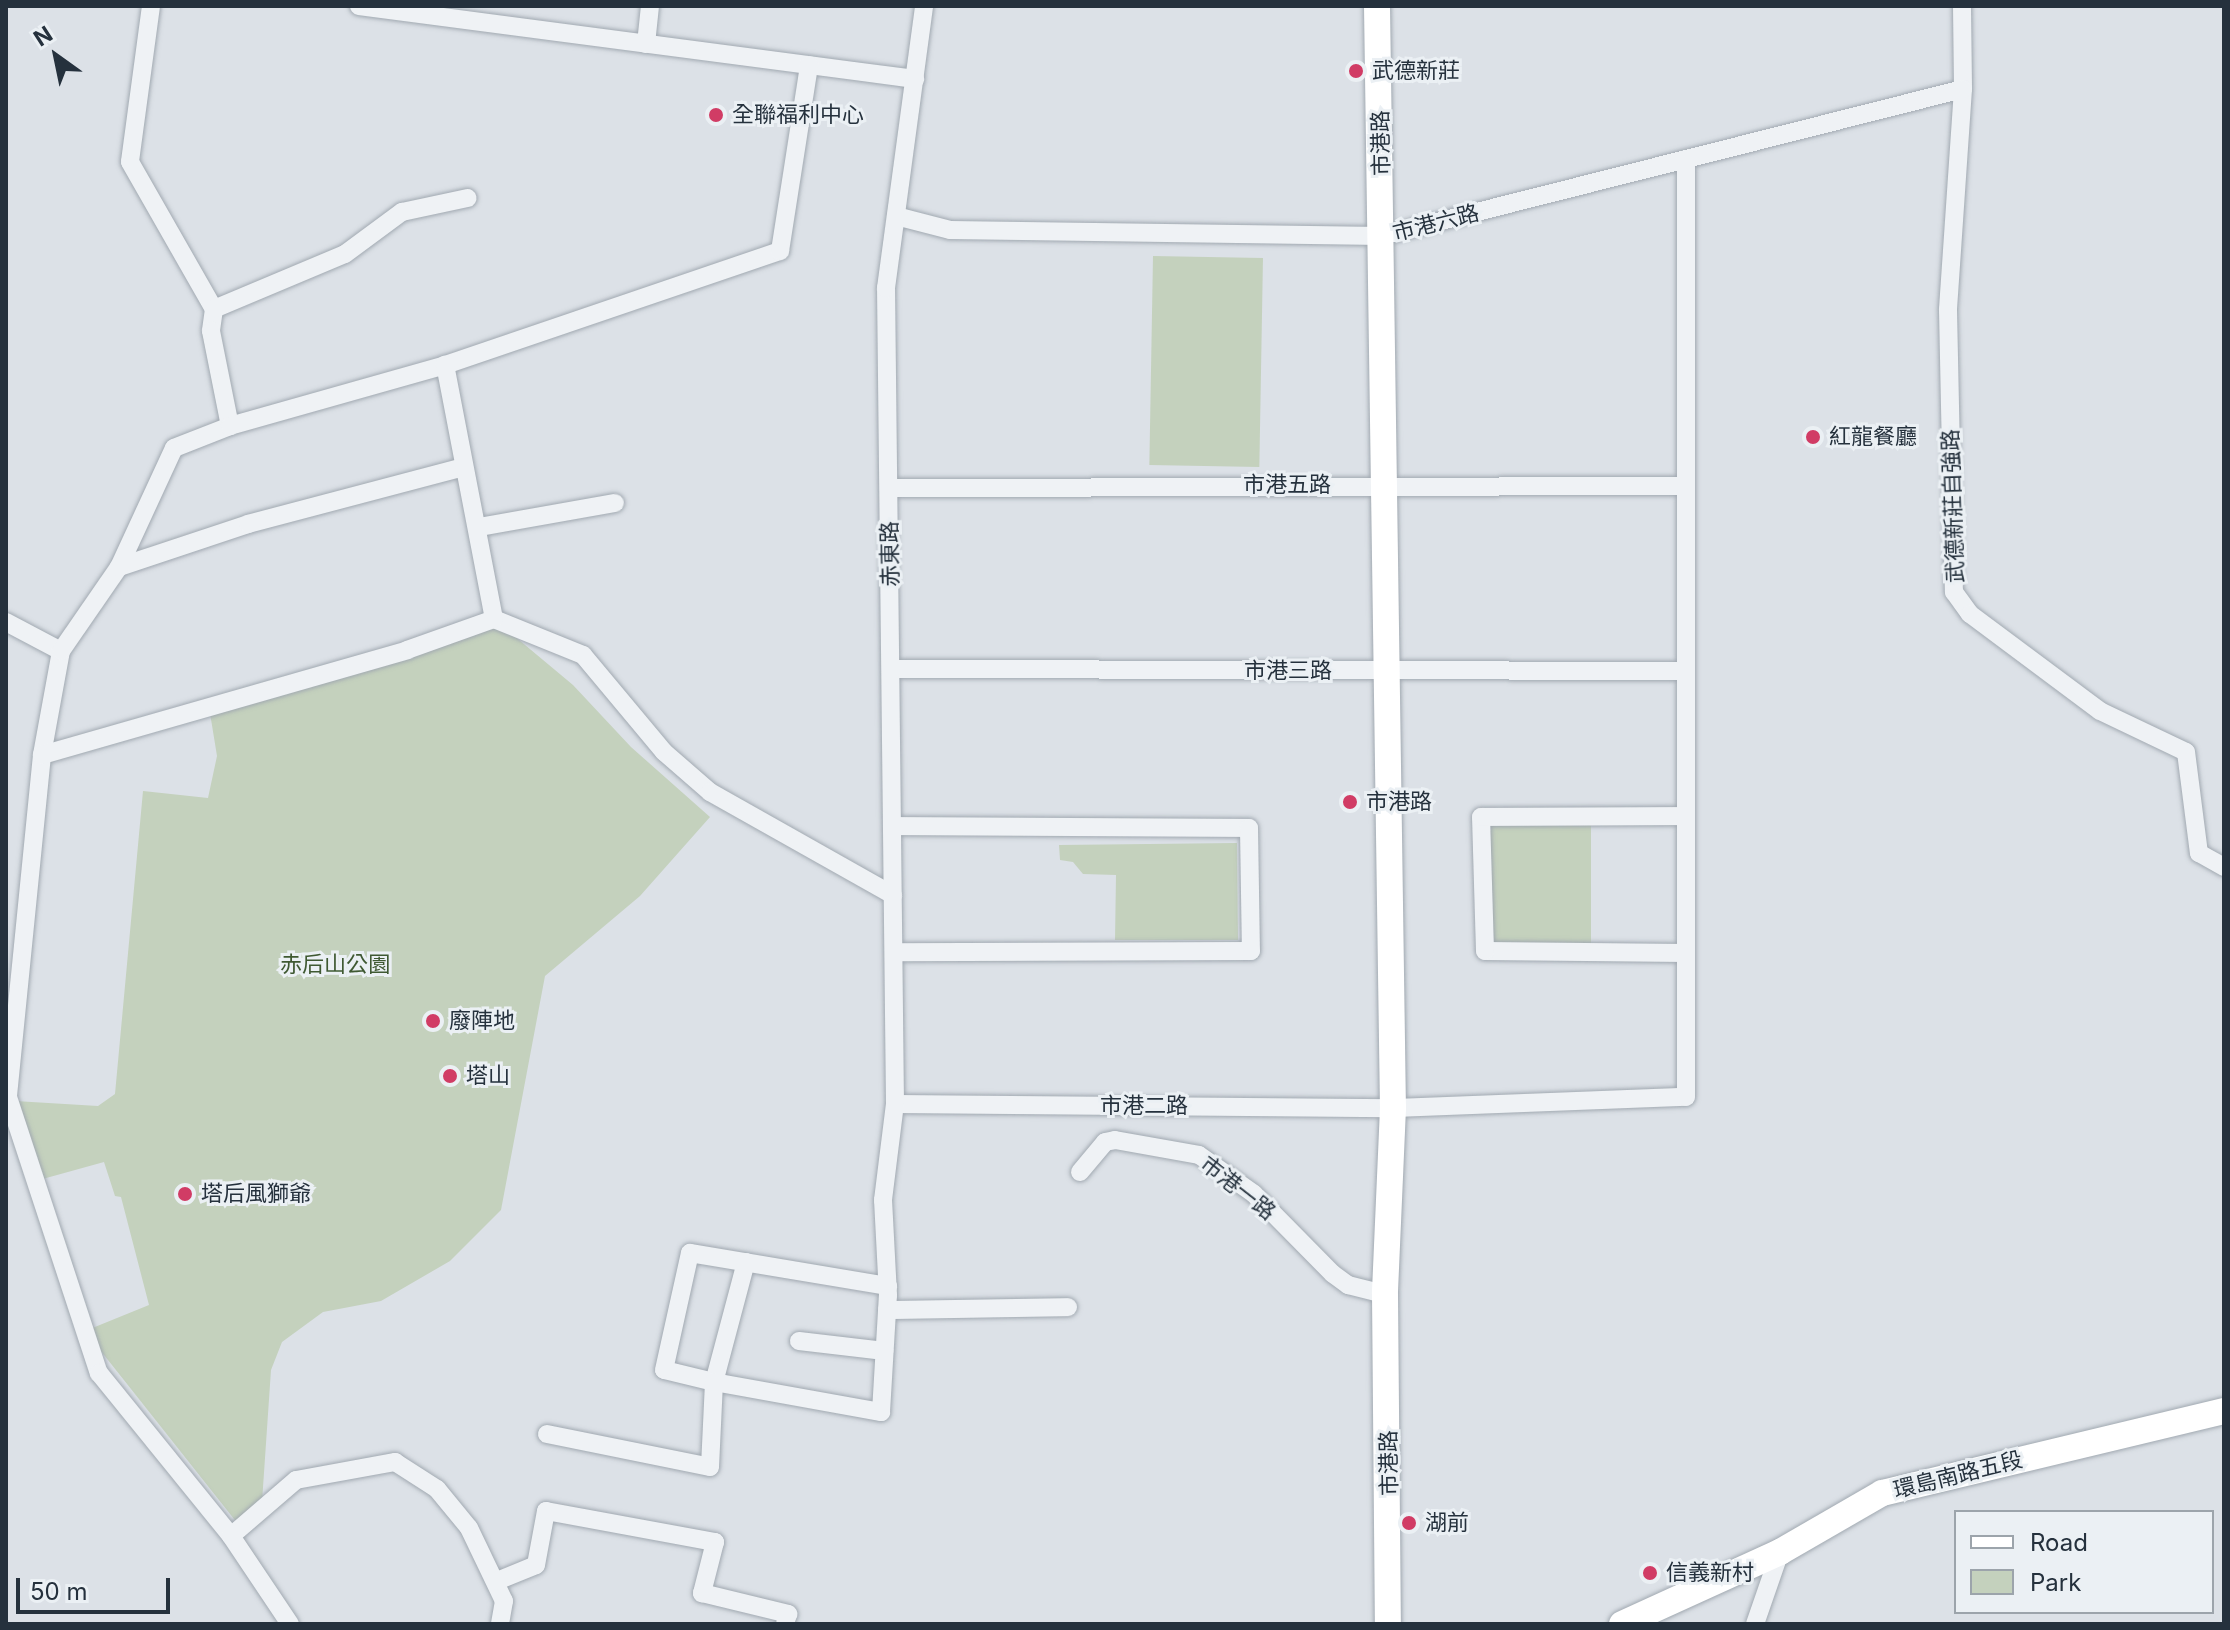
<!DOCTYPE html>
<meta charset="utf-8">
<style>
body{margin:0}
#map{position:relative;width:2230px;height:1630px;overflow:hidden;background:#dce1e7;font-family:Inter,"Noto Sans TC",sans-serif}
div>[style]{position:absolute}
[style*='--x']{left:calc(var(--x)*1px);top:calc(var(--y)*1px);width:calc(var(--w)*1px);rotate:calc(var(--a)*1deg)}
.green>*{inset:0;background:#c4d1bd;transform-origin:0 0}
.roads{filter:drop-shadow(0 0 2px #a1a9b1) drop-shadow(0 0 2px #a1a9b1)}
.street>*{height:18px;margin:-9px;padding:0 9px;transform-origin:9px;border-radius:9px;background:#eff2f5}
.secondary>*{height:26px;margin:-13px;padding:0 13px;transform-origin:13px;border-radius:13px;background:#fff}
.dots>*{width:22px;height:22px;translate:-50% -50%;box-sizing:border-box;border:4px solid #ebf0f4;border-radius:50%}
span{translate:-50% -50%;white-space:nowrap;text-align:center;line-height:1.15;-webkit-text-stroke:6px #ebf0f4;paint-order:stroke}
.poi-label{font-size:22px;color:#25313d}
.left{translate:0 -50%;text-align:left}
.street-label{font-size:22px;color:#25313d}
.park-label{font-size:22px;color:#3f5932}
.frame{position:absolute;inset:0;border:8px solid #25313d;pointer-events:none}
.legend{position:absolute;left:1954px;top:1510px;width:260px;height:104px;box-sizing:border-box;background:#ebf0f4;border:2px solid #9ca4ab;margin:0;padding:10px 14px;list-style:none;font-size:24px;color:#25313d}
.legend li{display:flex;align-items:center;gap:16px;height:40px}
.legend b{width:40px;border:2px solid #9ca4ab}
.north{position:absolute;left:16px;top:16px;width:80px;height:80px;-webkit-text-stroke:6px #ebf0f4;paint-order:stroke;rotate:327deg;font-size:22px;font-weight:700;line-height:32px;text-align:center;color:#25313d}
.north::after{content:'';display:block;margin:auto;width:28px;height:36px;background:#25313d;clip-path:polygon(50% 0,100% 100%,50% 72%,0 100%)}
.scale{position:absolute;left:16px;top:1578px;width:154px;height:36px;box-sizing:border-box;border:4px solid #25313d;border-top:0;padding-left:10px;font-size:24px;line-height:28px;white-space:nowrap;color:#25313d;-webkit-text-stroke:6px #ebf0f4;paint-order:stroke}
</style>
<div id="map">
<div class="green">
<div style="left:1153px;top:256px;width:110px;height:209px;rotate:1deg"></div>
<div style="clip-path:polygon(494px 619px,573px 685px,631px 747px,710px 817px,640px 896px,545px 976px,501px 1210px,450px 1261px,381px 1301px,323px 1312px,282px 1342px,271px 1370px,262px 1502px,238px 1524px,85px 1331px,149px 1305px,121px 1197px,115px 1196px,104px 1162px,39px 1180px,15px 1101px,98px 1106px,115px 1094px,143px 791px,208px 798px,217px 756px,209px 707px)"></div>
<div style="left:1489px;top:825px;width:102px;height:120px"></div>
<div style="clip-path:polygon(1237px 843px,1238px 940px,1115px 940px,1116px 875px,1083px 874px,1073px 862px,1060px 860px,1059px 845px)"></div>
</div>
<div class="roads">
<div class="street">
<div style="--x:151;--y:6;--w:157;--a:97.7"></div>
<div style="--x:130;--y:162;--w:169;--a:60.3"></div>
<div style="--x:214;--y:309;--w:22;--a:98"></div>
<div style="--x:211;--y:331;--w:97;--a:78.7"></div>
<div style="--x:359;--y:6;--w:561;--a:7.48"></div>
<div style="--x:1962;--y:6;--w:83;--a:89.3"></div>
<div style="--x:1963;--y:89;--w:222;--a:93.9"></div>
<div style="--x:1948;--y:310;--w:282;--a:88.8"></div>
<div style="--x:1954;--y:592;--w:27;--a:54"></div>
<div style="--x:1970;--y:614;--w:162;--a:36.7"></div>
<div style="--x:2100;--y:711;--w:95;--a:25.5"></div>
<div style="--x:2186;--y:752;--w:102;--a:82.7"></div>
<div style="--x:2199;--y:853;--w:29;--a:29"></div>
<div style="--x:646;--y:44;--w:38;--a:-84"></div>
<div style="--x:896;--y:216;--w:56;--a:14.5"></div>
<div style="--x:950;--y:230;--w:432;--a:0.8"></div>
<div style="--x:1382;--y:236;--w:599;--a:-14.2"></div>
<div style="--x:214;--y:309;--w:142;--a:-22.8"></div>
<div style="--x:345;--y:254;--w:71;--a:-36.4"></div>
<div style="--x:402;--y:212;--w:67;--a:-12"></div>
<div style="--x:889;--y:488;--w:797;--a:-0.14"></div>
<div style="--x:479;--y:527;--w:138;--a:-10"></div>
<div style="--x:119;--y:567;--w:136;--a:-18.4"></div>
<div style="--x:248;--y:524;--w:223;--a:-14.8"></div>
<div style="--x:494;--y:619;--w:96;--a:22"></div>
<div style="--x:583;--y:655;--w:126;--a:50.1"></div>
<div style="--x:664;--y:752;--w:61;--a:41"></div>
<div style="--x:710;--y:792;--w:210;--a:29.4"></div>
<div style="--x:6;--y:622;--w:62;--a:27.8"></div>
<div style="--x:61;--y:651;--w:106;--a:100.4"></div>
<div style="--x:42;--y:755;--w:344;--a:95.7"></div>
<div style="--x:8;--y:1097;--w:291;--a:71.8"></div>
<div style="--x:99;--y:1373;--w:210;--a:51"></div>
<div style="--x:231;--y:1536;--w:106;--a:56.2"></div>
<div style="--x:61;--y:651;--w:102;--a:-55.4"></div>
<div style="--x:119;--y:567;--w:131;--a:-65.2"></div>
<div style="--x:174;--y:448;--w:60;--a:-21.4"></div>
<div style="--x:230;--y:426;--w:223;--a:-15.8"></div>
<div style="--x:445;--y:365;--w:354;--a:-18.8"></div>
<div style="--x:780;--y:251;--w:188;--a:-81.1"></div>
<div style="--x:891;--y:669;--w:795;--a:0.14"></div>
<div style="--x:42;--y:755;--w:380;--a:-16"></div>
<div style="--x:407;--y:650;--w:92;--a:-19.6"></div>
<div style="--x:494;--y:619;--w:259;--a:-100.9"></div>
<div style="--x:893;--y:826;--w:356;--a:0.3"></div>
<div style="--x:1249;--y:828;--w:123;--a:89.1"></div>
<div style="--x:1251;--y:951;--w:357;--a:179.8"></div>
<div style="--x:1686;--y:953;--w:201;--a:-179.4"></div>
<div style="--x:1485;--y:951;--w:134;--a:-91.7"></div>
<div style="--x:1481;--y:817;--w:205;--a:-0.3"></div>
<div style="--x:895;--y:1104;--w:498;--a:0.5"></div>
<div style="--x:1393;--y:1108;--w:293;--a:-2.2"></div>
<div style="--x:1686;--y:1097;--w:938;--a:-90"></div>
<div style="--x:1080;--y:1172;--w:39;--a:-50"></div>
<div style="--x:1105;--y:1142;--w:10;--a:-11"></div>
<div style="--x:1115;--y:1140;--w:85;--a:10.1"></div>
<div style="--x:1199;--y:1155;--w:67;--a:35.3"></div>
<div style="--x:1254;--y:1194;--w:112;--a:45.4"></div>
<div style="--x:1333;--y:1274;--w:19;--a:36"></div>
<div style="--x:1348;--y:1285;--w:38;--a:14"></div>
<div style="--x:746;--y:1262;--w:124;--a:104.9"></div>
<div style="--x:714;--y:1382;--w:51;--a:-166.5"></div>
<div style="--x:664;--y:1370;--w:120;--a:-77.5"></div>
<div style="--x:690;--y:1253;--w:201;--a:9.5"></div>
<div style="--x:887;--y:1310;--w:181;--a:-0.9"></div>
<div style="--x:799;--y:1341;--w:86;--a:6.7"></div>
<div style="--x:547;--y:1434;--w:166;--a:11.4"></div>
<div style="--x:710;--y:1467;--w:85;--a:-87.3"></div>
<div style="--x:714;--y:1382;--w:170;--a:10.2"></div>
<div style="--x:881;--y:1412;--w:117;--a:-86.6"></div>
<div style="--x:888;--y:1295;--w:95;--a:-93"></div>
<div style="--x:883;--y:1200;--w:97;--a:-82.9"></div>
<div style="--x:895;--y:1104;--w:816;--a:-90.63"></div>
<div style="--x:886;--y:288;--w:285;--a:-82.3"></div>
<div style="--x:231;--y:1536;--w:86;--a:-40.7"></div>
<div style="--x:296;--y:1480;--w:101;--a:-10.3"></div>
<div style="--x:395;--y:1462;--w:50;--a:32.7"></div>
<div style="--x:437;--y:1489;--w:50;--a:50.6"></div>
<div style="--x:469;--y:1528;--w:81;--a:64.4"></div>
<div style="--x:504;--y:1601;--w:23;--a:100"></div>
<div style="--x:497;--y:1581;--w:42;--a:-22.3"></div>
<div style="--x:536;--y:1565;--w:55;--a:-79.5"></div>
<div style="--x:546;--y:1511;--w:172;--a:10.4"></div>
<div style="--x:715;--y:1542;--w:53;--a:104.3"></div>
<div style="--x:702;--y:1593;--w:89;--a:13.7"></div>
<div style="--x:788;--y:1614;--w:10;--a:107"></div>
<div style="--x:1755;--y:1624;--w:76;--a:-70.9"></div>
</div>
<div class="secondary">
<div style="--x:1377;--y:6;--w:1102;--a:89.17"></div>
<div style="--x:1393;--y:1108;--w:186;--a:92.5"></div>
<div style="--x:1385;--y:1294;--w:330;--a:89.5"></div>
<div style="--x:1622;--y:1624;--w:174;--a:-24.5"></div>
<div style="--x:1780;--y:1552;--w:118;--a:-30"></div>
<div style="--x:1882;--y:1493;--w:352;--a:-13.5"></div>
</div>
</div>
<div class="dots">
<div style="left:1356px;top:71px;background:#d13c65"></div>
<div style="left:716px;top:115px;background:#d13c65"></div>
<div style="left:1813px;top:437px;background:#d13c65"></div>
<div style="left:1350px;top:802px;background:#d13c65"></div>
<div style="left:433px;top:1021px;background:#d13c65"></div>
<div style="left:450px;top:1076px;background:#d13c65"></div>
<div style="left:185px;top:1194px;background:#d13c65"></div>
<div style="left:1409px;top:1523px;background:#d13c65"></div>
<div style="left:1650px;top:1573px;background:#d13c65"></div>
</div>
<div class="poi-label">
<span class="left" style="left:1372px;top:71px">武德新莊</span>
<span class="left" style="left:732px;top:115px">全聯福利中心</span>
<span class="left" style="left:1829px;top:437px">紅龍餐廳</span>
<span class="left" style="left:1366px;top:802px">市港路</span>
<span class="left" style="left:449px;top:1021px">廢陣地</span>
<span class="left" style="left:466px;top:1076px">塔山</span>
<span class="left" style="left:201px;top:1194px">塔后風獅爺</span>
<span class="left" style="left:1425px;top:1523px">湖前</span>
<span class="left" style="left:1666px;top:1573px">信義新村</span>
</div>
<div class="street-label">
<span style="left:1381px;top:143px;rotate:-91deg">市港路</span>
<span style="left:1436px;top:223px;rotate:-14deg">市港六路</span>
<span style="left:1287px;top:485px">市港五路</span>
<span style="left:1953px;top:506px;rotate:-92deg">武德新莊自強路</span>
<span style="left:890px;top:554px;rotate:-91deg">赤東路</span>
<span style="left:1288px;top:671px">市港三路</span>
<span style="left:1144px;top:1106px">市港二路</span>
<span style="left:1238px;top:1188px;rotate:38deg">市港一路</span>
<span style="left:1389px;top:1463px;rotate:-91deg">市港路</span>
<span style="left:1958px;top:1475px;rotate:-14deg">環島南路五段</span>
</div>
<div class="park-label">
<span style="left:335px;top:965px">赤后山公園</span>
</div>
<div class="frame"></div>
<ul class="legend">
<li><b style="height:10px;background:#fff"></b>Road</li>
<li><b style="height:22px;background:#c4d1bd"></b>Park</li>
</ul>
<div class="north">N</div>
<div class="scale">50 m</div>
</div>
